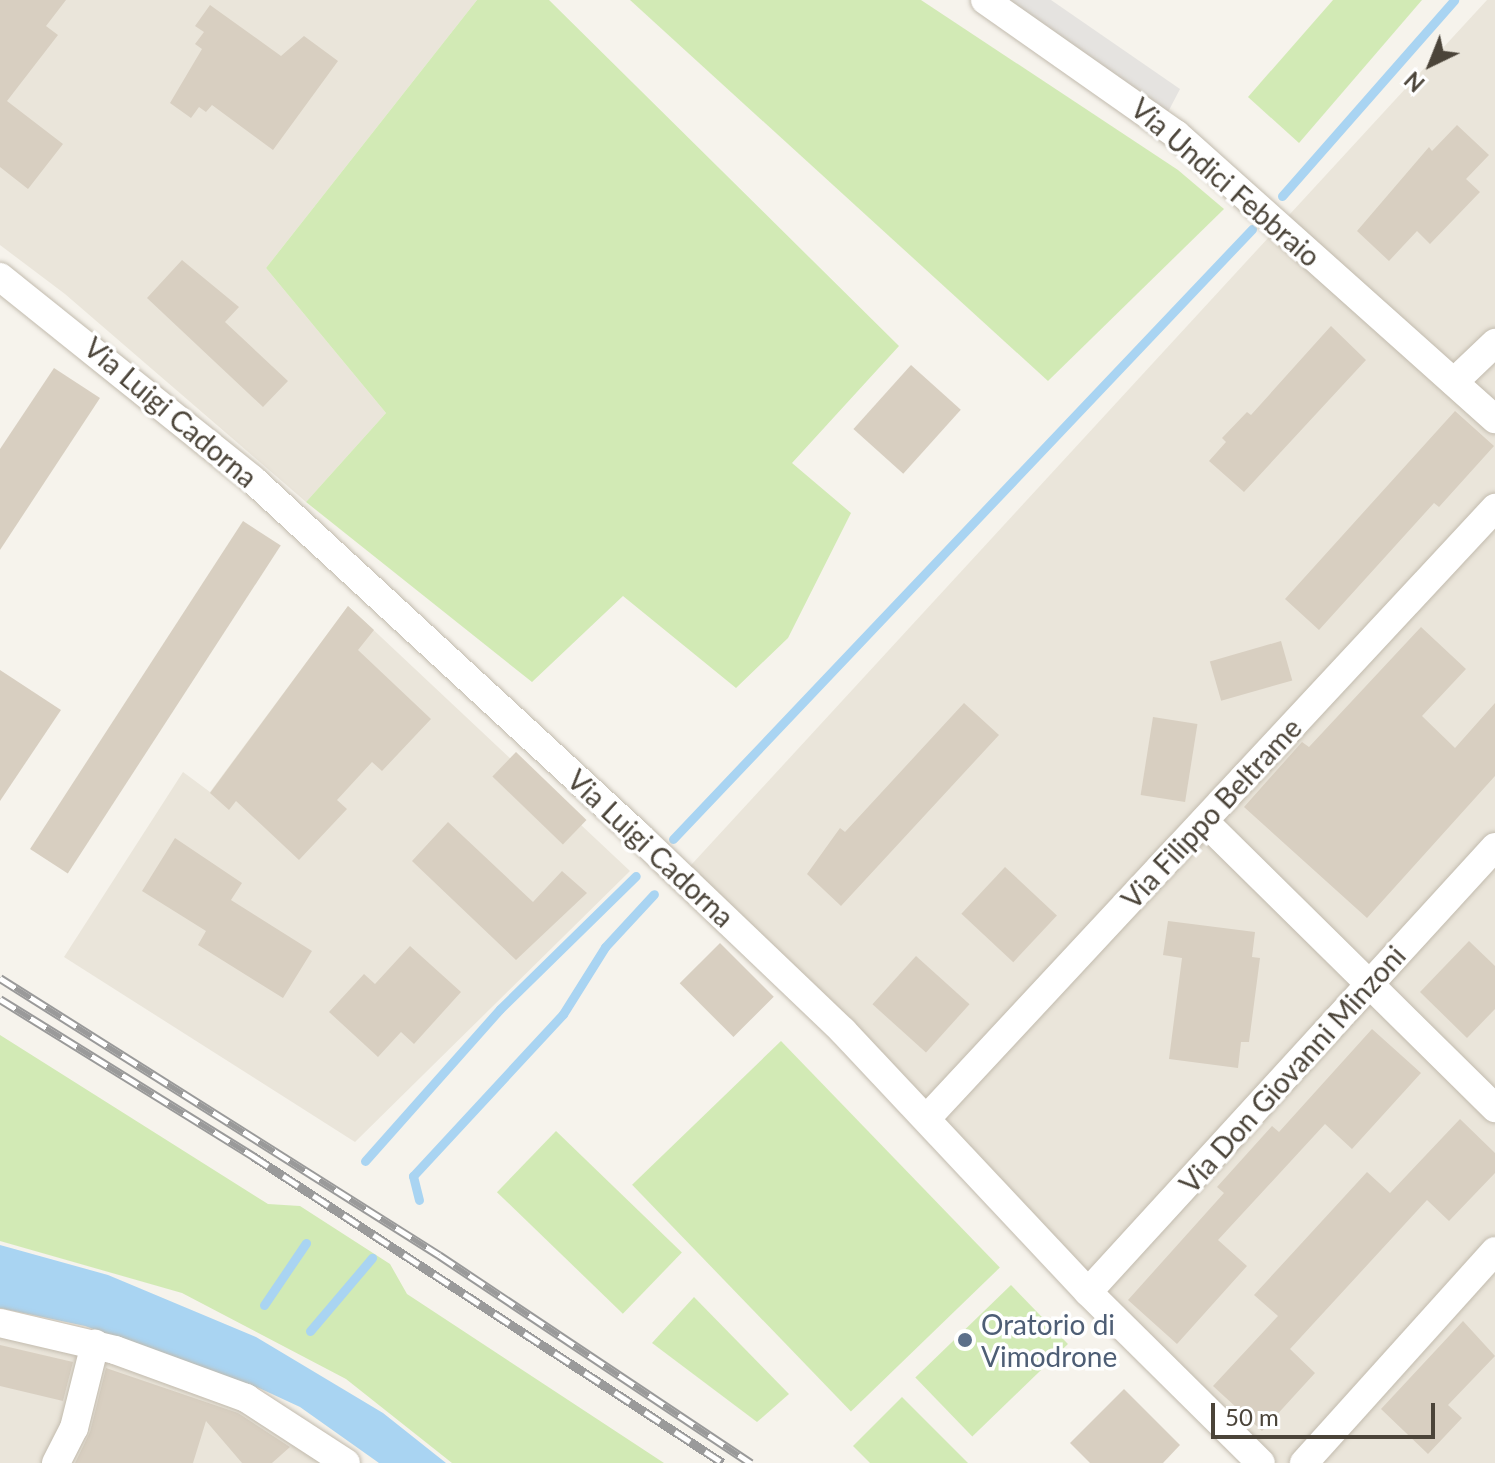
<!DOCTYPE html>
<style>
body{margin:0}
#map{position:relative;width:1495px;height:1463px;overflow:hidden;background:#f6f3ec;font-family:Lato,sans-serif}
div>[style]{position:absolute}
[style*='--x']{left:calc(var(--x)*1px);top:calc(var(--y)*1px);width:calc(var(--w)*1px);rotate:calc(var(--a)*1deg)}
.residential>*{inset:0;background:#eae5da}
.green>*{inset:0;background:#d2eab5;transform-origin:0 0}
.parking>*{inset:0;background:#e5e3e0}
.water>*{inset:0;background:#a9d4f2}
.stream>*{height:9px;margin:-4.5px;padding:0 4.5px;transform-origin:4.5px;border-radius:4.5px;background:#a9d4f2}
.building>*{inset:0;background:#d8cfc1;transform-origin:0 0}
.roads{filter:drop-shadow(0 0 2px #c2bbae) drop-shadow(0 0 2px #c2bbae)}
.street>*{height:28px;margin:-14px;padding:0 14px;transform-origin:14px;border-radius:14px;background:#fff}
.rail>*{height:9px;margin-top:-4.5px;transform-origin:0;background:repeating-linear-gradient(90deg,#fff 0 18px,#9a9a9a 0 36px);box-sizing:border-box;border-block:2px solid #9a9a9a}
.dots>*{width:22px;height:22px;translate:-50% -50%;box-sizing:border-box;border:4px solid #fff;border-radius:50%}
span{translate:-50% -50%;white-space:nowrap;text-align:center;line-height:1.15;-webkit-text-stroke:7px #fff;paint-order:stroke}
.street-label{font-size:28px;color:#4b4439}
.service-label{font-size:28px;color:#4e5e75}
.left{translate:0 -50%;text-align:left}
.north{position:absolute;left:1391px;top:24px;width:80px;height:80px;-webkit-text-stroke:6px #fff;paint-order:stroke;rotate:223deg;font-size:22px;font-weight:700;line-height:32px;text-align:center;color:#4b4439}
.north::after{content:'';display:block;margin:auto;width:28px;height:36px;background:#4b4439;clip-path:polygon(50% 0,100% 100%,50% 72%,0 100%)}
.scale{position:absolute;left:1211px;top:1403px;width:224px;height:36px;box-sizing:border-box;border:4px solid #4b4439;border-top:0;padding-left:10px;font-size:24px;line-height:28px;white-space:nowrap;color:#4b4439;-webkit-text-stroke:6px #fff;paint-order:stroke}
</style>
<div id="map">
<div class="residential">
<div style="clip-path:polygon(0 0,477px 0,266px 268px,386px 413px,306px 502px,65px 294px,0 245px)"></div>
<div style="clip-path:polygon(1487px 0,1495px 0,1495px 1463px,1261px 1463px,681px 876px)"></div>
<div style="clip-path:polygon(348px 606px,630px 871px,355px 1142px,64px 957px,183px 772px,210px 792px)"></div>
<div style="clip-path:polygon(0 1316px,331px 1437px,362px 1463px,0 1463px)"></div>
</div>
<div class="green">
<div style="clip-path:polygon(477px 0,549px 0,899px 346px,792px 463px,851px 513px,788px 638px,736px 688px,623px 596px,532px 682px,306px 502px,386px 413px,266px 268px)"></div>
<div style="clip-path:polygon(630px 0,921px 0,1178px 170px,1224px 209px,1048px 381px)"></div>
<div style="clip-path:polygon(1333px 0,1422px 0,1299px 143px,1248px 97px)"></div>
<div style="clip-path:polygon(0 1035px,268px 1204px,300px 1206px,390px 1264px,407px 1294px,664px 1463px,452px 1463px,346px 1379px,182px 1293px,0 1241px)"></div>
<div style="left:781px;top:1041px;width:315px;height:207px;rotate:46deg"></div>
<div style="left:556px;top:1131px;width:175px;height:85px;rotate:44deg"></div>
<div style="left:1011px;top:1285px;width:82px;height:133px;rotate:46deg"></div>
<div style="clip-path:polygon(694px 1297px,789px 1394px,757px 1422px,652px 1343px)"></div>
<div style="clip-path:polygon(902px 1397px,968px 1463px,870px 1463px,853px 1446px)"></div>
</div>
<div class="parking">
<div style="clip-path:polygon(1007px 0,1051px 0,1180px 89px,1168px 112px)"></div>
</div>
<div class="water">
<div style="clip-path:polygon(0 1245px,108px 1275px,256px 1337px,383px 1413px,446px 1463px,379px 1463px,300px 1407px,259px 1388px,85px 1326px,0 1308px)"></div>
</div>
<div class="stream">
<div style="--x:1282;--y:196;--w:261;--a:-48.7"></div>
<div style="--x:673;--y:839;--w:841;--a:-46.49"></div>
<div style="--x:365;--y:1161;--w:203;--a:-48.4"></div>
<div style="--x:500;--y:1009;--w:190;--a:-44.4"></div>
<div style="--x:419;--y:1200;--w:25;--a:-104"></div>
<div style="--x:413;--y:1176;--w:221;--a:-47.2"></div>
<div style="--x:563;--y:1014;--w:79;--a:-57.9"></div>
<div style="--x:605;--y:947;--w:72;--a:-47.2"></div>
<div style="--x:264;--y:1305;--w:75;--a:-55.9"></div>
<div style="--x:310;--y:1331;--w:96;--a:-49.7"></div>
</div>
<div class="building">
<div style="clip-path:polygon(0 0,66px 0,46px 26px,58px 35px,7px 101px,63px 144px,28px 189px,0 167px)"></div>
<div style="clip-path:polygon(210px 5px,281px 56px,304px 36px,338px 61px,273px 150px,212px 105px,206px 112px,199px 107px,191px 118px,170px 103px,202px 49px,195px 44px,204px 32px,195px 26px)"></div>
<div style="clip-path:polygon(1457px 125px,1489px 155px,1466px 179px,1480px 192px,1430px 244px,1417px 231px,1389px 261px,1357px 231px,1429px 147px,1432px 151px)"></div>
<div style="clip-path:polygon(182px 260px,239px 307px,225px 322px,288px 381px,263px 407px,147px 298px)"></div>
<div style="clip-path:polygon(1331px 326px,1366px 360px,1244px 492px,1209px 461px,1226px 442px,1222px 438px,1247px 412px,1251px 415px)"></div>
<div style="left:911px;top:365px;width:67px;height:86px;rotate:42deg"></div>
<div style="clip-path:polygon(54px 368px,100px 398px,0 550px,0 449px)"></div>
<div style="clip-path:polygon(1455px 411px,1494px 446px,1439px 507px,1434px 503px,1319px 630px,1285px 599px)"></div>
<div style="left:243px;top:521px;width:45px;height:391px;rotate:33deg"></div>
<div style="clip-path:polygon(348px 606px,374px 630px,358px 650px,431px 719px,382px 771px,372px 762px,337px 800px,347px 809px,299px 860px,236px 801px,229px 810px,210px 793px)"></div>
<div style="clip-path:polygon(1421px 627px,1466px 669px,1422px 716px,1455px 748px,1495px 703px,1495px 776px,1367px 918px,1244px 807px,1302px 742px,1309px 747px)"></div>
<div style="left:1281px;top:641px;width:41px;height:74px;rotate:74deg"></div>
<div style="clip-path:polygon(0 670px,61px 710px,0 801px)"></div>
<div style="clip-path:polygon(964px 703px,999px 735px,841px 906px,807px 874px,840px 828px,845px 832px)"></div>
<div style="left:1153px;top:717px;width:45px;height:79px;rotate:9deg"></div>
<div style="left:516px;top:752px;width:98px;height:34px;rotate:44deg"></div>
<div style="clip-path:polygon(448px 822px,533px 902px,562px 871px,587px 893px,516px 960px,412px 861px)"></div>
<div style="clip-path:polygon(175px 838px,242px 883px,231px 900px,312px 951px,283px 998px,198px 945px,206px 931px,142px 891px)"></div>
<div style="left:1005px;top:867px;width:71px;height:64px;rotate:43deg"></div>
<div style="clip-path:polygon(1168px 921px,1255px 932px,1252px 957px,1260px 958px,1249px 1042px,1241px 1042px,1238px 1068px,1169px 1059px,1182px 958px,1163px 955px)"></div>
<div style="clip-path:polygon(1469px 941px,1495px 966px,1495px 1009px,1467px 1038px,1420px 992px)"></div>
<div style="left:720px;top:943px;width:76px;height:57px;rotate:45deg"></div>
<div style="clip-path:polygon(410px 946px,461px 992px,414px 1044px,401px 1032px,378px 1057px,329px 1012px,364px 974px,375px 984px)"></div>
<div style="left:916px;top:956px;width:72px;height:65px;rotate:42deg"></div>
<div style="clip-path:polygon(1372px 1029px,1421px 1073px,1352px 1149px,1325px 1124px,1218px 1240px,1247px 1266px,1177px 1344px,1128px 1300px,1224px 1193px,1217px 1187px,1272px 1126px,1279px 1132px)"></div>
<div style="clip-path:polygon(1460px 1119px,1495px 1153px,1495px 1173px,1449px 1221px,1427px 1200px,1290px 1349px,1315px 1373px,1262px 1431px,1213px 1386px,1278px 1316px,1254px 1295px,1367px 1172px,1390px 1193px)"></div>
<div style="clip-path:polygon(1463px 1321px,1495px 1356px,1448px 1405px,1462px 1418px,1428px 1454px,1381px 1409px)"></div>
<div style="clip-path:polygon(0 1345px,73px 1362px,63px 1401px,0 1386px)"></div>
<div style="clip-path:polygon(106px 1368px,238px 1413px,290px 1447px,272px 1463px,242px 1463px,206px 1421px,193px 1463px,75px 1463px,90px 1432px)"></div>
<div style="clip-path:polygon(1124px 1389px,1180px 1445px,1163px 1463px,1090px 1463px,1070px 1443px)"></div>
</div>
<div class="roads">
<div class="street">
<div style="--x:985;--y:0;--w:233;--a:35.1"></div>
<div style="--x:1176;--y:134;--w:428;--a:41.8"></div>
<div style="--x:0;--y:277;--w:323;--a:38.7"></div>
<div style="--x:252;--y:479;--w:527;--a:42.69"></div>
<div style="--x:639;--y:836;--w:282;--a:43.7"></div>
<div style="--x:843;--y:1031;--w:358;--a:46.8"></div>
<div style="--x:1088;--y:1292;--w:243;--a:44.7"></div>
<div style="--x:1454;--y:382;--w:57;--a:-43.6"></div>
<div style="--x:1204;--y:821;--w:409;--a:44.6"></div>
<div style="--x:927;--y:1118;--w:834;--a:-47.04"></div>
<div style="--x:1088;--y:1292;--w:603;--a:-47.55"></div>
<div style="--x:0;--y:1323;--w:118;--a:13.2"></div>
<div style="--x:115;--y:1350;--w:140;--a:20.1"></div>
<div style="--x:246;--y:1398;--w:119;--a:33"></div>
<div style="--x:56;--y:1463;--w:39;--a:-63"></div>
<div style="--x:74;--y:1428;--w:87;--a:-76"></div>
<div style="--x:1304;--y:1463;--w:285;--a:-48"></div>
</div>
</div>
<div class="rail">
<div style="--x:0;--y:978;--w:519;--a:32.25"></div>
<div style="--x:439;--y:1255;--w:375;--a:33.7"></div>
<div style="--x:0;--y:999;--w:298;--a:31.8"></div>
<div style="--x:253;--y:1156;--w:561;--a:33.15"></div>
</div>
<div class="dots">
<div style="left:965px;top:1340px;background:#5c6f8a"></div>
</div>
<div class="street-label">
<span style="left:1226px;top:182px;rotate:41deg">Via Undici Febbraio</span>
<span style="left:171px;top:412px;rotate:40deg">Via Luigi Cadorna</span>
<span style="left:1211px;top:813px;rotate:-47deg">Via Filippo Beltrame</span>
<span style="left:651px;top:848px;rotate:43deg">Via Luigi Cadorna</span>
<span style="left:1292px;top:1069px;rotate:-48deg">Via Don Giovanni Minzoni</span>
</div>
<div class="service-label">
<span class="left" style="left:981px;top:1340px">Oratorio di<br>Vimodrone</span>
</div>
<div class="north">N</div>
<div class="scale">50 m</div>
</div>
